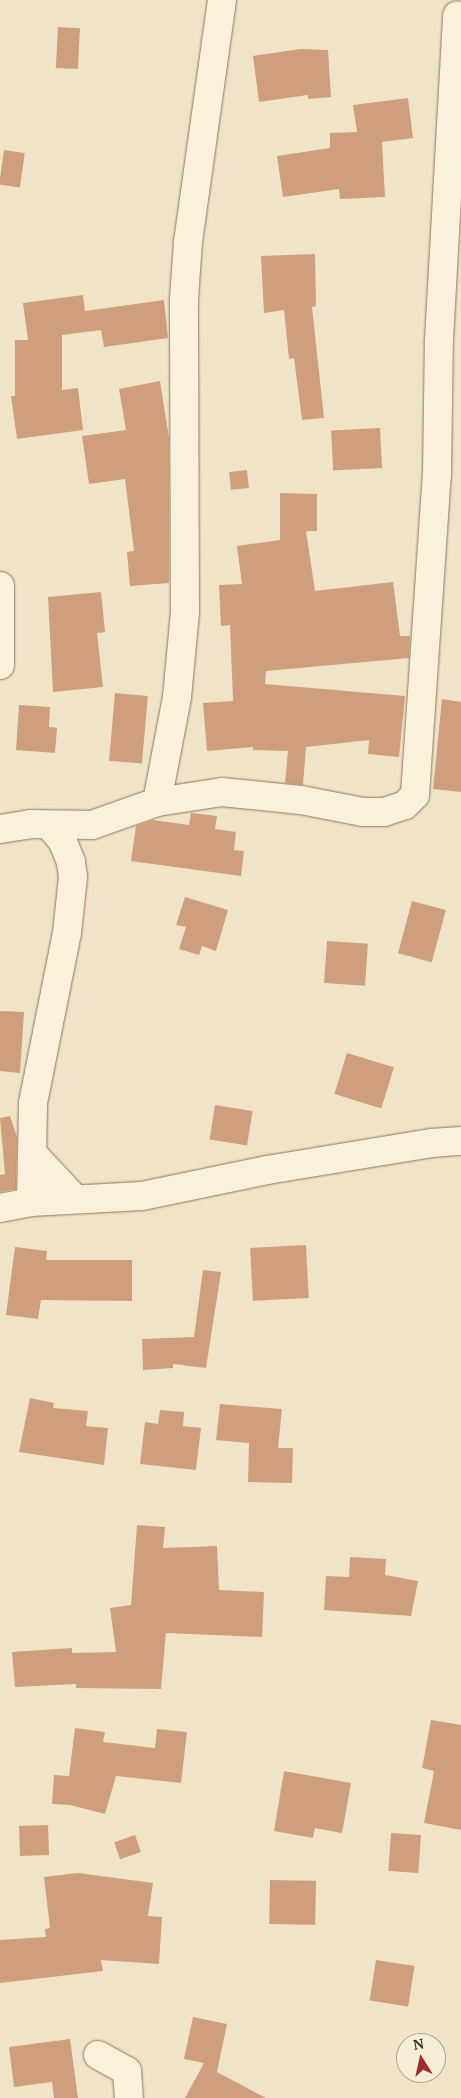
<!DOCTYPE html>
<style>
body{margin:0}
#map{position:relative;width:461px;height:2098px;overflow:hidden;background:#f0e4c8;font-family:"PT Serif",serif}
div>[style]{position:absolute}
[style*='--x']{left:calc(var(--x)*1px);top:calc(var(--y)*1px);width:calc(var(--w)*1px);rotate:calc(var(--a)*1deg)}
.building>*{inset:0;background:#cf9f7d;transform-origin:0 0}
.roads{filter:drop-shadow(0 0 1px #8d765c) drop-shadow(0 0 1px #8d765c)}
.minor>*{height:28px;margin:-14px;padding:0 14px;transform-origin:14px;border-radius:14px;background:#faf1dc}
span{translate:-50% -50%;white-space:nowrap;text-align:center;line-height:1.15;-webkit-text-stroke:4px #f7eed8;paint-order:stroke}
.north{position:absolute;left:396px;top:2033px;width:50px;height:50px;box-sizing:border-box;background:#f7eed8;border:1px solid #ada18e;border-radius:50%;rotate:350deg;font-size:14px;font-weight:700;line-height:20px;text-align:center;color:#3d2e20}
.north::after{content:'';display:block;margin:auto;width:18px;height:22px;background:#9e2a2b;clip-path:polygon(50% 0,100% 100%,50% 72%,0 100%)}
</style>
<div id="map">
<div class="building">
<div style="left:58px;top:27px;width:22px;height:41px;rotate:3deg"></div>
<div style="clip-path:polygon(301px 49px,328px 50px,331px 97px,308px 99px,308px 95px,259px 102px,253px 56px)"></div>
<div style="clip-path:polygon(408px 98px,413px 138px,382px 142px,385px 197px,340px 199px,339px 189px,283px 197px,277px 156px,330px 148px,330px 133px,357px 132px,353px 105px)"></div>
<div style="left:4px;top:150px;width:21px;height:35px;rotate:8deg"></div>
<div style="clip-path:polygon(315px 254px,316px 306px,312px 307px,324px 418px,302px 420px,294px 358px,289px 359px,284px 310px,264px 313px,261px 256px)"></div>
<div style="clip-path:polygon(83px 295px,85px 311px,164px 300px,168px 338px,104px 347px,101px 330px,62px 335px,62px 390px,78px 388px,83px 430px,17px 439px,11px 396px,15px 396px,15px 340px,28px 340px,23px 303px)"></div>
<div style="clip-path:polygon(160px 381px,169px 438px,169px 583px,130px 586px,127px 552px,134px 551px,125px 479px,89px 484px,82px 436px,126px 430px,119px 389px)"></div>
<div style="left:380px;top:428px;width:40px;height:49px;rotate:87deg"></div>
<div style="left:247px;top:470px;width:18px;height:18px;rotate:84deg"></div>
<div style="clip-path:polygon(280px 493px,317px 494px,317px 531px,306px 531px,315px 591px,393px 582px,400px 636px,410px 636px,409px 658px,266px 671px,265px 684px,405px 696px,399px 757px,368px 754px,369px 740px,306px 747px,303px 785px,285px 783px,288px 751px,253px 750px,253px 747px,207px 751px,203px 703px,233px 701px,230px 625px,221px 626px,219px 585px,242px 584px,237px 546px,280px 540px)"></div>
<div style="clip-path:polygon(101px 592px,105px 632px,97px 633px,103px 687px,53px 692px,48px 597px)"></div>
<div style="left:115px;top:693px;width:33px;height:68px;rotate:5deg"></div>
<div style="clip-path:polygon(442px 699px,461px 702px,461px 792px,433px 789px)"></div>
<div style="clip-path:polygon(19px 705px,50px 707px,49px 727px,57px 728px,55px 753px,16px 750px)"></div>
<div style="clip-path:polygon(191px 813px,217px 816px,215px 829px,236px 832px,234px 850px,244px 851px,241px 876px,131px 861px,136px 826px,153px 820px,189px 825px)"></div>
<div style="clip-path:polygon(185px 897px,228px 910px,216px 951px,202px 946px,199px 955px,179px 949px,186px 927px,176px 925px)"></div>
<div style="left:412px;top:901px;width:35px;height:54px;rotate:15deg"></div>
<div style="left:327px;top:941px;width:41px;height:42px;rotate:4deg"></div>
<div style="clip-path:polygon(0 1011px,24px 1012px,20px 1073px,0 1071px)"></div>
<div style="left:347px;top:1053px;width:49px;height:43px;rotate:17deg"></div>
<div style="left:215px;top:1105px;width:38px;height:35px;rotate:9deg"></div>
<div style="clip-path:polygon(10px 1116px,17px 1137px,16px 1189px,0 1192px,0 1175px,5px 1174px,0 1118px)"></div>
<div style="left:306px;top:1245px;width:53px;height:56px;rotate:87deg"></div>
<div style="clip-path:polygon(15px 1247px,47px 1251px,46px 1260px,132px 1260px,132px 1301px,41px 1300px,38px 1319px,6px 1315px)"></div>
<div style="clip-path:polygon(203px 1270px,221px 1272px,206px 1368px,173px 1364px,173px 1368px,143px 1370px,142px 1339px,194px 1337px)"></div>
<div style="clip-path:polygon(30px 1398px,54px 1403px,53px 1408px,88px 1411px,86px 1426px,108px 1428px,104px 1465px,19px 1452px)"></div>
<div style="clip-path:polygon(220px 1404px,282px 1409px,278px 1448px,293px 1448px,292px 1483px,248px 1482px,249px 1443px,216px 1440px)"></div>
<div style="clip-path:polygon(160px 1410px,184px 1412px,183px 1426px,201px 1428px,196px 1470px,140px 1464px,145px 1422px,158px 1424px)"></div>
<div style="clip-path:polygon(137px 1525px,165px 1527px,163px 1548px,217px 1546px,219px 1590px,264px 1592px,262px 1637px,166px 1633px,161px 1689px,76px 1688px,76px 1684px,15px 1687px,12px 1652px,72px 1648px,72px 1653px,116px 1652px,110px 1608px,131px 1605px)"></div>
<div style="clip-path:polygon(350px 1557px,386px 1559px,385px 1575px,418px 1581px,411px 1616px,324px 1610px,326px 1576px,349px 1577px)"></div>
<div style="clip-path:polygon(431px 1720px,461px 1725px,461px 1830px,424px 1823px,434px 1771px,422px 1768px)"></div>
<div style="clip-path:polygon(75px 1728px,105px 1732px,103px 1742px,155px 1748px,157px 1729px,187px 1732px,181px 1783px,116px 1776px,105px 1814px,70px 1805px,52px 1804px,54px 1775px,69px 1776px)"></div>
<div style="clip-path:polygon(284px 1771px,351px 1783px,342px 1833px,315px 1828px,313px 1838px,274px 1831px)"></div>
<div style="left:48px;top:1825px;width:30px;height:29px;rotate:88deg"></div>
<div style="left:391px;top:1833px;width:30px;height:38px;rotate:4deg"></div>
<div style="left:135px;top:1835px;width:18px;height:22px;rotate:71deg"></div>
<div style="clip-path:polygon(78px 1873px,153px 1883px,148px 1916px,162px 1917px,159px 1964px,101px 1960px,103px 1971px,0 1983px,0 1940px,46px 1937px,45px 1929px,50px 1928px,44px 1877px)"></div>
<div style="left:270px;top:1880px;width:46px;height:44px;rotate:1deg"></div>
<div style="left:376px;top:1960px;width:39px;height:41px;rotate:9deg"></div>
<div style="clip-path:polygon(193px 2017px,227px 2024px,217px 2072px,266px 2098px,185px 2098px,204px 2063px,184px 2059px)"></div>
<div style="clip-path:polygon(70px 2039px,78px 2098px,54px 2098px,52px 2082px,14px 2087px,9px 2047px)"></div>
</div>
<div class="roads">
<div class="minor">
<div style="--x:0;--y:586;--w:79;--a:90"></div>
<div style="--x:157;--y:802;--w:66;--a:-8.7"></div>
<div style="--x:222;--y:792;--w:79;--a:5.8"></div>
<div style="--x:301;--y:800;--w:63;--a:11"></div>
<div style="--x:363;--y:812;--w:21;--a:0"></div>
<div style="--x:384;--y:812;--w:22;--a:-18"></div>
<div style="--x:405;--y:805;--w:14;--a:-45"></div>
<div style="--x:415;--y:795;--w:321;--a:-86.1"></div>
<div style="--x:437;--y:475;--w:135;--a:-89.2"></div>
<div style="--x:439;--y:340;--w:325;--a:-86.8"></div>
<div style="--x:0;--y:829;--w:30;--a:-9"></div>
<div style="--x:30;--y:824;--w:62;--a:0.9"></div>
<div style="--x:92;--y:825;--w:69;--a:-19.5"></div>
<div style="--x:157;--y:802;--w:107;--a:-79.2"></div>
<div style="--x:177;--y:697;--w:84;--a:-84.6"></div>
<div style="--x:185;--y:613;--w:314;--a:-90.2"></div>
<div style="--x:184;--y:299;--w:57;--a:-86"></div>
<div style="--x:188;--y:242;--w:244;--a:-82"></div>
<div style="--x:34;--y:1155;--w:60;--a:47"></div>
<div style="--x:31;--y:1202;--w:99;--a:-88.8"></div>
<div style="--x:33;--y:1103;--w:173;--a:-78.7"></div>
<div style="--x:67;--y:933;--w:56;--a:-83.9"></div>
<div style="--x:73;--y:877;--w:15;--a:-98"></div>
<div style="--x:71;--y:862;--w:22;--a:-112"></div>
<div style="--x:63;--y:842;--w:22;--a:-129"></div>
<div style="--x:0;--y:1208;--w:32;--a:-11"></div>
<div style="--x:31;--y:1202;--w:111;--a:-3.1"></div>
<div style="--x:142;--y:1196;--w:128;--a:-11.7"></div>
<div style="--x:267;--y:1170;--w:166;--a:-9.3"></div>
<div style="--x:431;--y:1143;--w:30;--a:-4"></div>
<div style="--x:98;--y:2055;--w:33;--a:29"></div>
<div style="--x:127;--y:2071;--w:27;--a:86"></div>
</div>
</div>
<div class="north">N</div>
</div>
